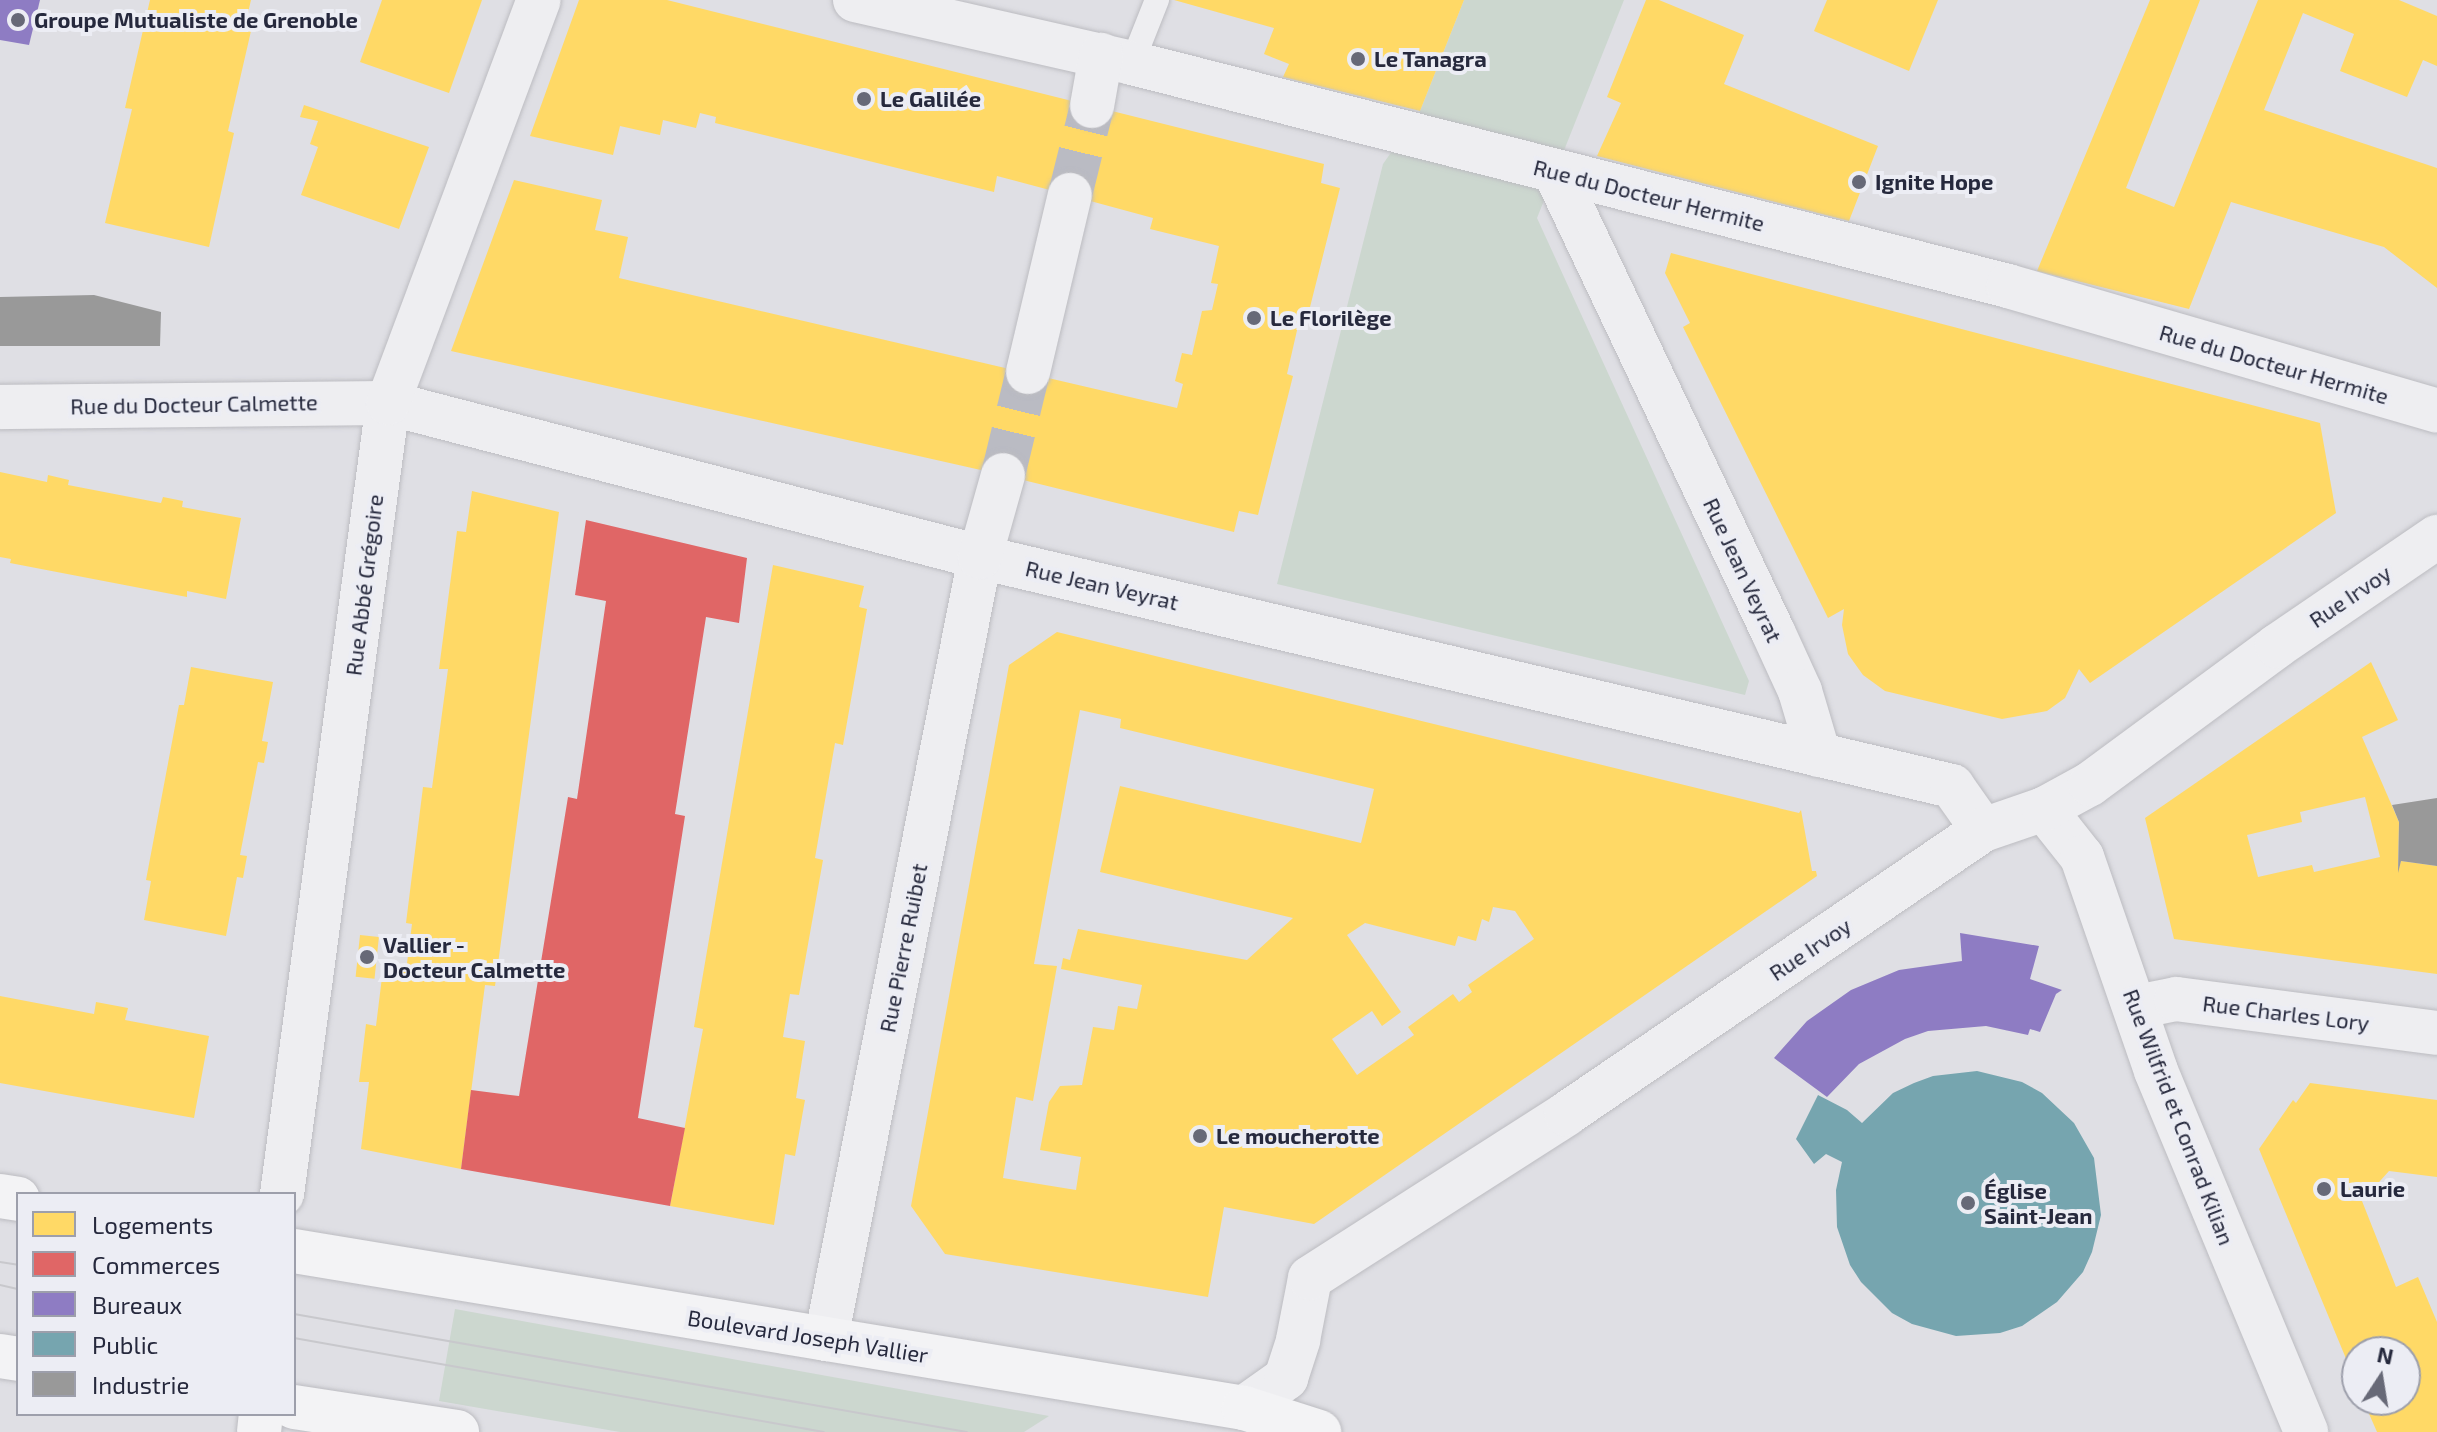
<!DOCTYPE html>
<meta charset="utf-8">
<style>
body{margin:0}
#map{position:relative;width:2437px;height:1432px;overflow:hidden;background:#dfdfe4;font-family:"Exo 2",sans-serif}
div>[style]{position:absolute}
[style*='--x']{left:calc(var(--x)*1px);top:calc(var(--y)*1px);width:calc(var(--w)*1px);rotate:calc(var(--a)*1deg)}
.green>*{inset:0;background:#ccd7cf}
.homes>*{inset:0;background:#ffd966;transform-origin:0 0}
.shops>*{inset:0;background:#e06666}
.offices>*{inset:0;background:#8e7cc3}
.public>*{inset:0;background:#76a5af}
.industry>*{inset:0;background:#999}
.street-tunnel>*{height:44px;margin-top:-22px;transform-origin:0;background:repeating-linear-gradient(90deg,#babbc3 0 44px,transparent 0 66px)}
.roads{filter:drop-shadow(0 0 2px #bcbcc1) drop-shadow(0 0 2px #bcbcc1)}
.lane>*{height:24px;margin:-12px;padding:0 12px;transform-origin:12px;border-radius:12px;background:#eeeef1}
.street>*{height:44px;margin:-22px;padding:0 22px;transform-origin:22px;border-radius:22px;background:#eeeef1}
.secondary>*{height:44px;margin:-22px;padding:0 22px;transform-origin:22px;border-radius:22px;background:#f3f3f5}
.primary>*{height:44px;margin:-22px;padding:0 22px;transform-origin:22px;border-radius:22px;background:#f3f3f5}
.tram>*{height:2px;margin:-1px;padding:0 1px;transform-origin:1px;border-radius:1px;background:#c8c8cc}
.dots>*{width:22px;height:22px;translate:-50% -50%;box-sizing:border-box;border:4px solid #ecedf4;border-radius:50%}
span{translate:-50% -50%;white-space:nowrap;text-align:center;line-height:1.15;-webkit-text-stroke:8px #ecedf4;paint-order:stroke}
.poi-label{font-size:22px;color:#26293d;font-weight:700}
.left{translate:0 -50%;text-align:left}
.street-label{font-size:22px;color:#26293d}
.legend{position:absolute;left:16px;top:1192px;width:280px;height:224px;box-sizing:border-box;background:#ecedf4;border:2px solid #9d9fab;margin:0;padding:10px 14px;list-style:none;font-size:24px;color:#26293d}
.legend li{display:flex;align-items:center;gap:16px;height:40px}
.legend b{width:40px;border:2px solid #9d9fab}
.north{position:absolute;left:2341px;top:1336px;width:80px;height:80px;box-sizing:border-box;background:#ecedf4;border:2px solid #9d9fab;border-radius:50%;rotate:12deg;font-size:22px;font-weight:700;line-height:32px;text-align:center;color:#26293d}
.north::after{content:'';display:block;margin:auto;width:28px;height:36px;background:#676977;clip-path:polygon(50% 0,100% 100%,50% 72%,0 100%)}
</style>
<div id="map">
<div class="green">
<div style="clip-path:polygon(1464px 0,1624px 0,1537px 218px,1749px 681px,1745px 695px,1277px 584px,1383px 164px,1420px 111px)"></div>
<div style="clip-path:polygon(455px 1309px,1049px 1416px,1024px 1432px,620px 1432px,439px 1401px)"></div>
</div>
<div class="homes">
<div style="clip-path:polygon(150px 0,251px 0,247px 17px,254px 18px,228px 131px,234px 133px,209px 247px,105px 223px,132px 109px,125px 108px)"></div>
<div style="clip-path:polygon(382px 0,482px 0,449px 93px,360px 62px)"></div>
<div style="clip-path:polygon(579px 0,667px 0,1324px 164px,1321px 183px,1340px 188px,1305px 327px,1298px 326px,1287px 374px,1293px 376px,1258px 515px,1239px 511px,1234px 532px,1003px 475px,451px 351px,514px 180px,602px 200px,595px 230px,628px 237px,619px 278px,1177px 408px,1183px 384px,1175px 381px,1182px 353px,1192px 355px,1202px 311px,1212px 310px,1218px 284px,1211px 283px,1219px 246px,1150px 229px,1153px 218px,1046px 189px,997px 176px,994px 192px,715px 123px,716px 117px,700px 113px,696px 128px,663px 120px,660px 135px,620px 126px,613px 155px,530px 136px)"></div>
<div style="clip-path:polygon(1174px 0,1464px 0,1420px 111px,1283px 77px,1289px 64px,1264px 54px,1274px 28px)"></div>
<div style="clip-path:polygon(1646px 0,1659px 0,1744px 35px,1724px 84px,1878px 146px,1849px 221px,1597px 156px,1621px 103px,1607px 97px)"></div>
<div style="clip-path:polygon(1827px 0,1938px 0,1909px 71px,1814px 31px)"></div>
<div style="clip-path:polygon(2150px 0,2200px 0,2126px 188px,2174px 207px,2258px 0,2399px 0,2437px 16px,2437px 66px,2423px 60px,2407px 97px,2340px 71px,2354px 34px,2303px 13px,2264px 110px,2437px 168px,2437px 288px,2384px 247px,2231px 202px,2189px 309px,2037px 271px)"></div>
<div style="clip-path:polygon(304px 105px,429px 147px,399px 229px,301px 195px,318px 147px,310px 144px,318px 121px,300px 117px)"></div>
<div style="clip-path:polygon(1671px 253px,2320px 423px,2336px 513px,2090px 683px,2079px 669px,2065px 698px,2047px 711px,2002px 719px,1885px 691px,1863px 675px,1848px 654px,1842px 625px,1844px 609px,1828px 618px,1683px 327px,1690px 323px,1665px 273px)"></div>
<div style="clip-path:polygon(0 472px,47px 482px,48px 475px,69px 480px,68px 485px,161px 503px,163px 497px,183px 501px,182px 507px,241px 518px,226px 599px,187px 591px,187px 597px,10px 563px,11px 559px,0 557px)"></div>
<div style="clip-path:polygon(472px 491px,559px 512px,495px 986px,485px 985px,461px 1169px,361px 1149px,369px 1082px,359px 1082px,366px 1024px,376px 1026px,383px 969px,406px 971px,412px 924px,406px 923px,423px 787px,432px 788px,448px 669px,439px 669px,457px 531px,466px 532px)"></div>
<div style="clip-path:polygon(773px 565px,864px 586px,859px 607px,867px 609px,843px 745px,835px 743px,815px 858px,823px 860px,799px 995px,790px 994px,783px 1037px,805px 1041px,796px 1098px,805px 1100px,795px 1156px,785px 1154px,774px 1225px,670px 1206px,703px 1029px,694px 1027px)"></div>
<div style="clip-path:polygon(evenodd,1057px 632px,1799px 813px,1801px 810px,1812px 871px,1816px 871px,1817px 876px,1314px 1224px,1224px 1207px,1208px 1297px,945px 1254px,911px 1206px,1009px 665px,1057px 632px,1080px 710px,1121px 719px,1120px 728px,1374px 789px,1361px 843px,1120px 786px,1100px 872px,1293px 918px,1247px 960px,1078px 929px,1070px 960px,1063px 958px,1061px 969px,1142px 985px,1137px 1009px,1118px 1006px,1114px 1030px,1093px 1027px,1082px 1085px,1060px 1086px,1049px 1102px,1040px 1150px,1081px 1157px,1076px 1190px,1003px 1178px,1016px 1097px,1033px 1101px,1057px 966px,1034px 964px,1080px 710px,1057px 632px,1493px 907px,1515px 911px,1534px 939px,1468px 985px,1472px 992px,1459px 1002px,1453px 994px,1408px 1027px,1414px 1035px,1357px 1075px,1332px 1039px,1372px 1011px,1382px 1026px,1401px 1012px,1347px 935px,1365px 923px,1455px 946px,1458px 936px,1476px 941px,1482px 919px,1489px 922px,1493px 907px)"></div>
<div style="clip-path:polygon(evenodd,2371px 662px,2398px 720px,2362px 737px,2399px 822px,2398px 870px,2401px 861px,2437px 866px,2437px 974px,2174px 939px,2145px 818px,2371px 662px,2365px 797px,2380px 857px,2314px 872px,2312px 865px,2258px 877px,2247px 835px,2302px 822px,2300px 812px,2365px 797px)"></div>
<div style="clip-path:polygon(191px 667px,273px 682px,262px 741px,268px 742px,264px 763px,258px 762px,240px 855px,247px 856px,243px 878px,237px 877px,226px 936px,144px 920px,151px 881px,146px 880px,179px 705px,184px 705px)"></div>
<div style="left:360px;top:935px;width:19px;height:42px;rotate:6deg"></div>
<div style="clip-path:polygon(0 996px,94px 1014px,96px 1002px,128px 1008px,125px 1020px,209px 1036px,194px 1118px,0 1083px)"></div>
<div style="clip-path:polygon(2310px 1083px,2437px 1100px,2437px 1177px,2389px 1171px,2362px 1201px,2396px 1287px,2418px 1277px,2437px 1322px,2437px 1432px,2377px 1432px,2363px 1400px,2405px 1400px,2405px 1352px,2357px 1352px,2357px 1385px,2259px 1149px,2293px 1100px,2296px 1103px)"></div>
</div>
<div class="shops">
<div style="clip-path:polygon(586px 520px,747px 558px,739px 623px,706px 617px,675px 814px,685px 816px,638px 1118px,685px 1128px,670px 1206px,461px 1169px,471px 1090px,519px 1096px,568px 797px,577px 799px,606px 601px,575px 595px)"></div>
</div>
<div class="offices">
<div style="clip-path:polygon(0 0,40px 0,29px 45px,0 40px)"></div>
<div style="clip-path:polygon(1960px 933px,2039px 946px,2030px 979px,2062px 990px,2056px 994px,2040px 1032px,2030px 1029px,2028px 1035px,1986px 1026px,1928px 1031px,1905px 1039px,1859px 1064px,1827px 1097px,1774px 1058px,1807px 1021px,1851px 990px,1899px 970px,1962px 961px)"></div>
</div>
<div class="public">
<div style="clip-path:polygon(1977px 1071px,2022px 1082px,2042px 1093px,2074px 1123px,2094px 1158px,2101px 1215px,2092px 1252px,2083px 1272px,2057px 1302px,2022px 1326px,2000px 1333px,1956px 1336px,1912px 1324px,1892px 1313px,1861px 1282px,1850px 1265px,1837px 1227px,1836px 1190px,1842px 1162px,1826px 1154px,1814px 1164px,1796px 1139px,1818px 1095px,1847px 1110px,1862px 1123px,1893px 1093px,1914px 1083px,1933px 1076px)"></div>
</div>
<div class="industry">
<div style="clip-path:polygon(94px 295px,161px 312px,160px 346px,0 346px,0 297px)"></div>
<div style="clip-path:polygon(2437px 798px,2437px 866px,2401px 861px,2398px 873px,2399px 822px,2392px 805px)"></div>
</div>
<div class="street-tunnel">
<div style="--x:1070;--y:195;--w:92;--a:-76.1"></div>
<div style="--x:1003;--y:475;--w:106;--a:-76.4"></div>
</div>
<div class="roads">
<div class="lane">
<div style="--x:1132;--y:63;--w:68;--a:-68.4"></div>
</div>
<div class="street">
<div style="--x:855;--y:0;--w:284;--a:12.8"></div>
<div style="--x:1132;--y:63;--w:904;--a:14.28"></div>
<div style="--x:2008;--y:286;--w:447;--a:16.2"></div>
<div style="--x:1092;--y:106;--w:52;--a:-80"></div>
<div style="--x:1555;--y:172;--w:509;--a:64.64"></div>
<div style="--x:1773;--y:632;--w:65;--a:65.4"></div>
<div style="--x:1800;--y:691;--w:67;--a:73.5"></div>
<div style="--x:1028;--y:372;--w:182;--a:-76.7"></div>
<div style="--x:0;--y:407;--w:388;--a:-0.6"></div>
<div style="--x:388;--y:403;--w:612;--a:14.58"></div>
<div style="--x:980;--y:557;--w:999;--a:13.26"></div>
<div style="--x:1952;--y:786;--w:54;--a:54.8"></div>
<div style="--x:2044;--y:809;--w:61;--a:51.6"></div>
<div style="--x:2082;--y:857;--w:226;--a:70.9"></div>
<div style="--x:2156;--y:1071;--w:391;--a:67.4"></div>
<div style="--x:2136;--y:1007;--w:41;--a:-11.3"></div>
<div style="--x:2176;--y:999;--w:263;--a:7.4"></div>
<div style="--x:282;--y:1194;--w:798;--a:-82.37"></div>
<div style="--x:388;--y:403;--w:430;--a:-69.5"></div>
<div style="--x:826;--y:1339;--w:797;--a:-78.86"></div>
<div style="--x:980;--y:557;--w:85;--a:-74.3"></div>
<div style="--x:1244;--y:1408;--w:52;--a:-35.5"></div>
<div style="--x:1286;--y:1378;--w:40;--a:-72"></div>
<div style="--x:1298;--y:1340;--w:63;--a:-79"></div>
<div style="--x:1310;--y:1278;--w:304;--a:-32.6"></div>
<div style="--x:1566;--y:1114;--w:505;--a:-34.26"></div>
<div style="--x:1983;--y:830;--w:65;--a:-19"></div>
<div style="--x:2044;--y:809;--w:52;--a:-28.5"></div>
<div style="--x:2090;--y:784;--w:232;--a:-36.4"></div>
<div style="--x:2277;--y:646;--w:194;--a:-34.3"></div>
</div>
<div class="secondary">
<div style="--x:259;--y:1432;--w:18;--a:-84"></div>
</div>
<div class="primary">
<div style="--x:0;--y:1196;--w:18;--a:9"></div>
<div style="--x:294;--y:1251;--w:963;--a:9.38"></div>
<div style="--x:1244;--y:1408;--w:79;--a:17.7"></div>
<div style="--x:0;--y:1356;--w:18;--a:9"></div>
<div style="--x:294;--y:1407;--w:165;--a:8.7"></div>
</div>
</div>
<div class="tram">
<div style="--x:0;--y:1262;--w:18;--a:9"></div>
<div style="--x:0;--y:1285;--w:18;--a:13"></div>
<div style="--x:294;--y:1314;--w:683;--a:9.94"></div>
<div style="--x:294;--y:1338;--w:538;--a:10.06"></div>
</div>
<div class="dots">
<div style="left:18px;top:20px;background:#676977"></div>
<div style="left:1358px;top:59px;background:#676977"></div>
<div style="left:864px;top:99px;background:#676977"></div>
<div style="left:1859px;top:182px;background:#676977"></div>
<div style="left:1254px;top:318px;background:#676977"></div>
<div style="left:367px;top:957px;background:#676977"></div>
<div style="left:1200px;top:1136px;background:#676977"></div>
<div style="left:2324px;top:1189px;background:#676977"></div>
<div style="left:1968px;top:1203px;background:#676977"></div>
</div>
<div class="poi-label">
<span class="left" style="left:34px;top:20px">Groupe Mutualiste de Grenoble</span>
<span class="left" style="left:1374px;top:59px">Le Tanagra</span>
<span class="left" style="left:880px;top:99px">Le Galilée</span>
<span class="left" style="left:1875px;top:182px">Ignite Hope</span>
<span class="left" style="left:1270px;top:318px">Le Florilège</span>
<span class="left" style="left:383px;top:957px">Vallier -<br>Docteur Calmette</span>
<span class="left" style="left:1216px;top:1136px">Le moucherotte</span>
<span class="left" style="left:2340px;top:1189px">Laurie</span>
<span class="left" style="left:1984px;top:1203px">Église<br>Saint-Jean</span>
</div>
<div class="street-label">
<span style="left:1649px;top:195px;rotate:14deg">Rue du Docteur Hermite</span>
<span style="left:2274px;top:364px;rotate:16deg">Rue du Docteur Hermite</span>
<span style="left:194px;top:404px;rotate:-1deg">Rue du Docteur Calmette</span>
<span style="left:1743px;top:570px;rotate:65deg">Rue Jean Veyrat</span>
<span style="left:364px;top:585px;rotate:-83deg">Rue Abbé Grégoire</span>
<span style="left:1102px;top:585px;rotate:13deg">Rue Jean Veyrat</span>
<span style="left:2350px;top:596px;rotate:-34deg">Rue Irvoy</span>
<span style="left:903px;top:948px;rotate:-79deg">Rue Pierre Ruibet</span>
<span style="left:1810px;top:949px;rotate:-34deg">Rue Irvoy</span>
<span style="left:2286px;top:1013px;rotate:7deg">Rue Charles Lory</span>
<span style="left:2179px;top:1117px;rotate:69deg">Rue Wilfrid et Conrad Kilian</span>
<span style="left:808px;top:1336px;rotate:9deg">Boulevard Joseph Vallier</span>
</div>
<ul class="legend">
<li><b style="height:22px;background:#ffd966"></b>Logements</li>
<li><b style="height:22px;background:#e06666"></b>Commerces</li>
<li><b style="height:22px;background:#8e7cc3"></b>Bureaux</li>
<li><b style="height:22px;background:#76a5af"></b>Public</li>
<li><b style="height:22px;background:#999"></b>Industrie</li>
</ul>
<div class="north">N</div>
</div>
